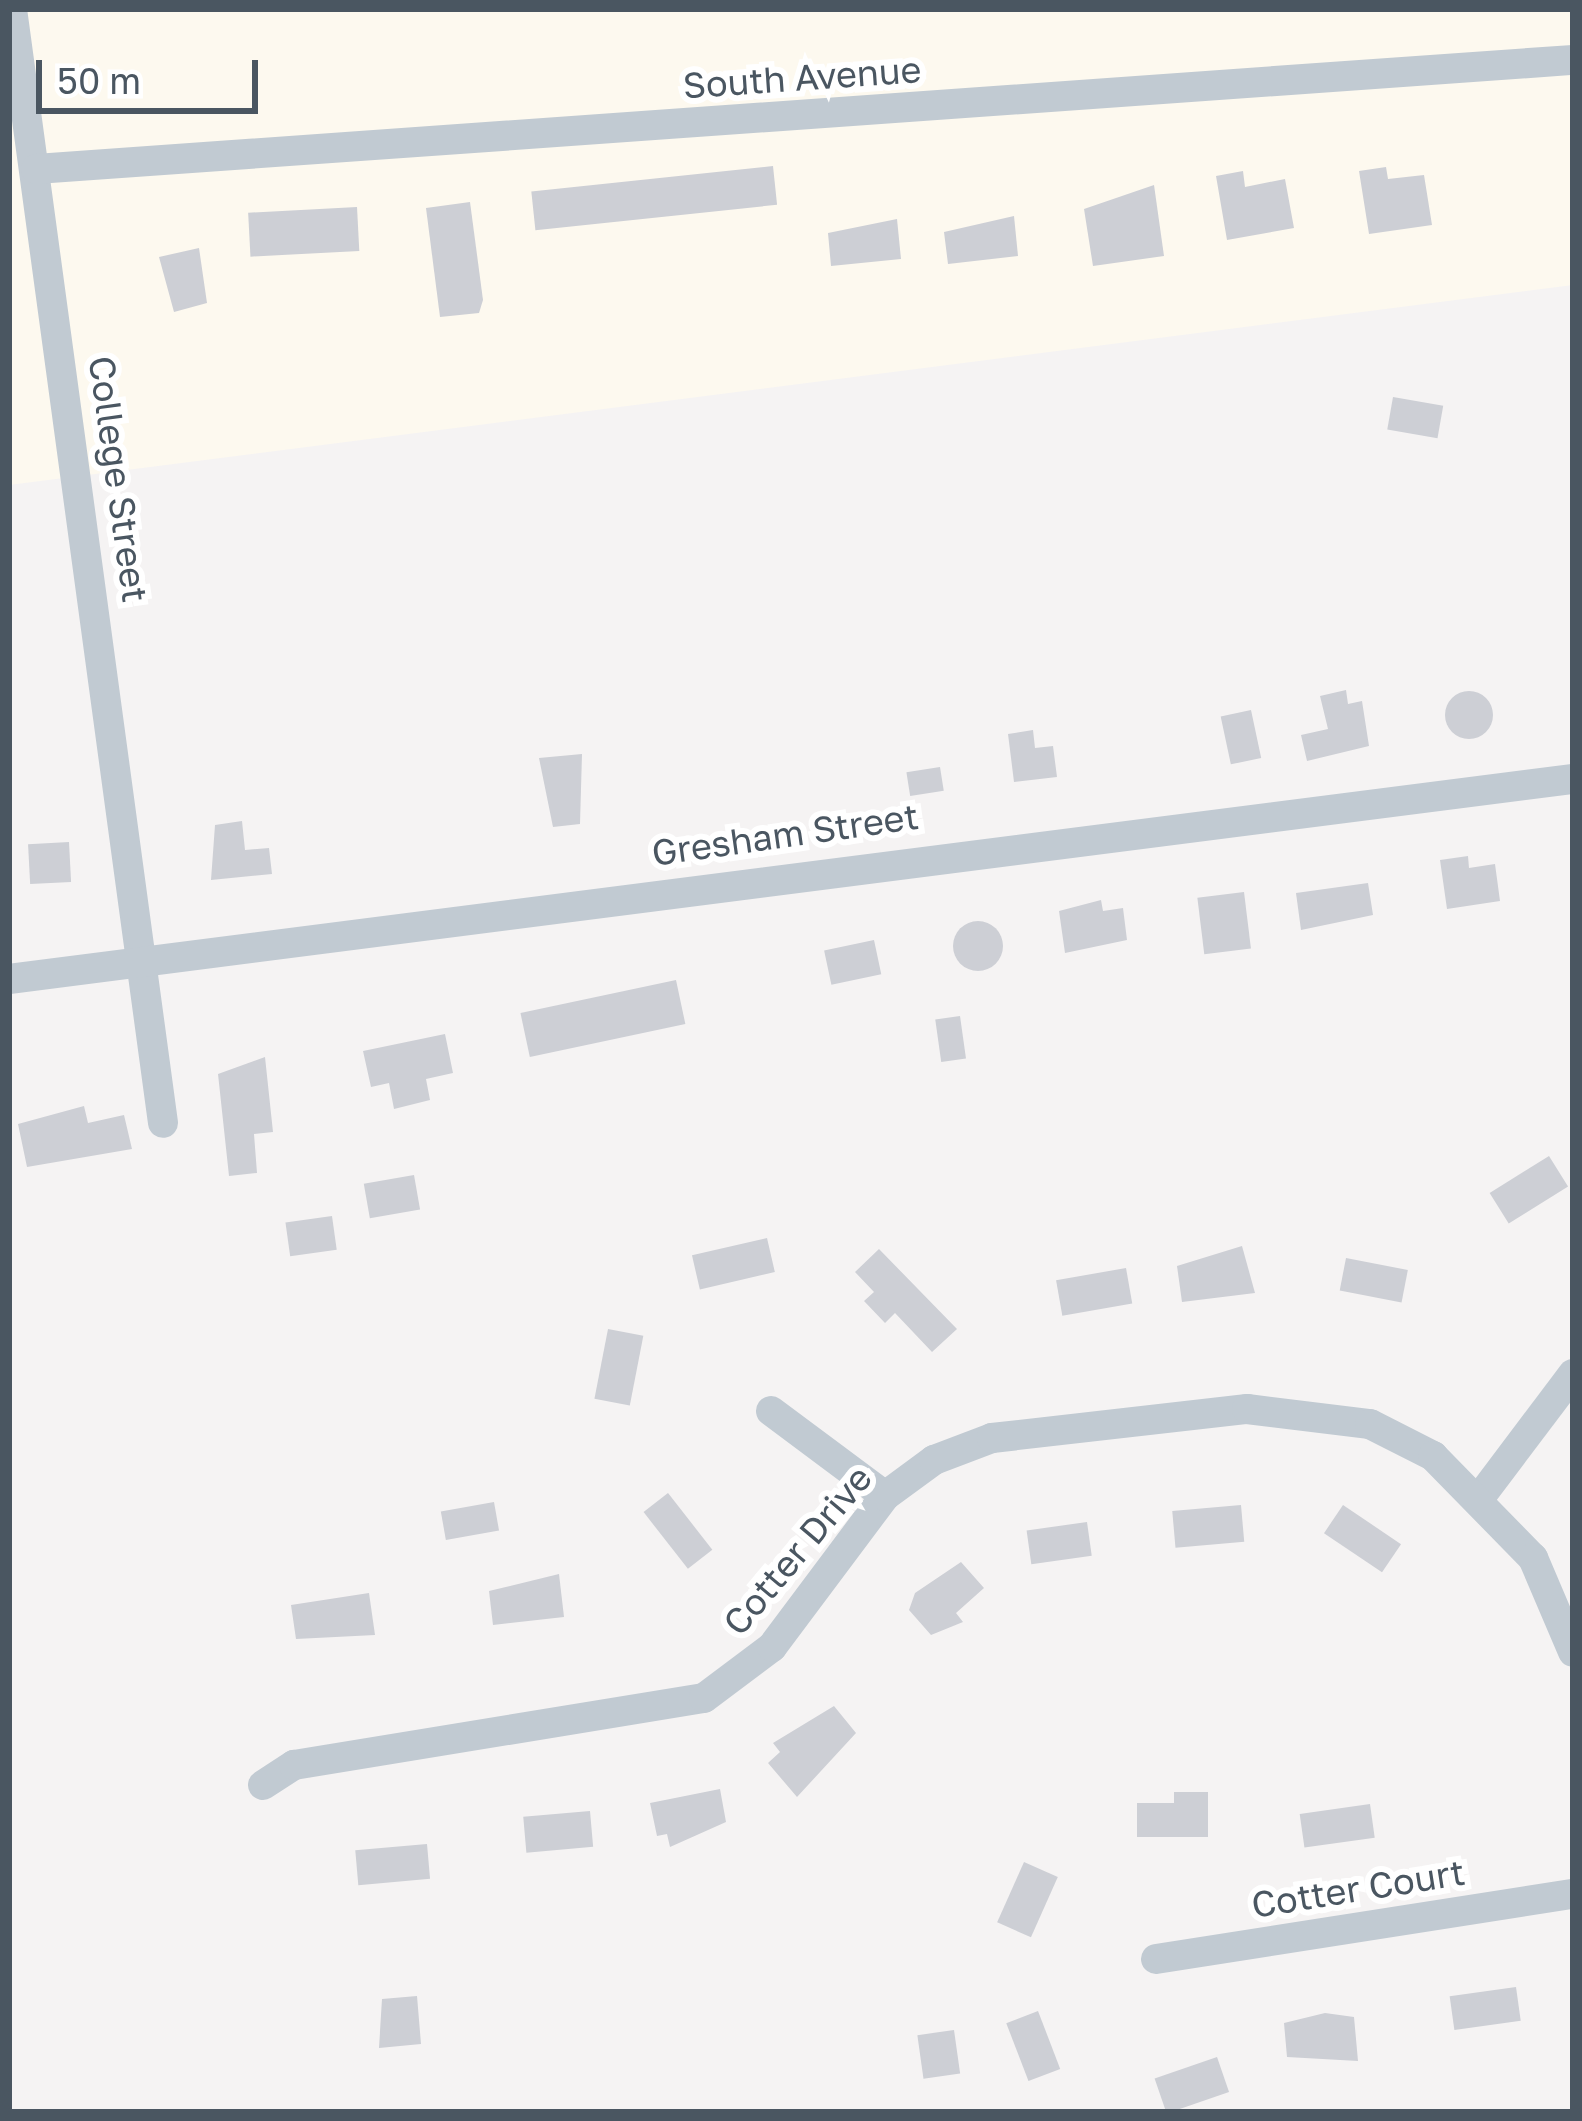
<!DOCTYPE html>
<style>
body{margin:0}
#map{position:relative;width:1582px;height:2121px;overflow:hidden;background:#f5f3f3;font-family:"Golos Text",sans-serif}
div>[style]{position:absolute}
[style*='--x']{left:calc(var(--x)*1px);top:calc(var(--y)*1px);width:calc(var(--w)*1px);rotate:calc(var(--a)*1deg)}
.commercial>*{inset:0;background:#fdf9ef}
.building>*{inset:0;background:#cdcfd5;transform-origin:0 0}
.round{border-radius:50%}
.minor>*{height:30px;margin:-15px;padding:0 15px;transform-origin:15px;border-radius:15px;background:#c1cad2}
span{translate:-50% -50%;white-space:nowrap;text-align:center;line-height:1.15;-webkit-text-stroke:12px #fff;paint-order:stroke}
.street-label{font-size:36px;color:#4a5661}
.frame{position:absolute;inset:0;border:12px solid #4a5661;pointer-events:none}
.scale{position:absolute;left:36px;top:60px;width:222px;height:54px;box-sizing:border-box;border:6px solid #4a5661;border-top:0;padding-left:15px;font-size:36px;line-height:42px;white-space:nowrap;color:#4a5661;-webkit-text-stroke:9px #fff;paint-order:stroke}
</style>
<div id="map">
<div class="commercial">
<div style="clip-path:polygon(9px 9px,1573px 9px,1573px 285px,9px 485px)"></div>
</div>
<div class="building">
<div style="left:773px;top:166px;width:39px;height:243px;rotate:84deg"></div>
<div style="clip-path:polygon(1386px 167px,1388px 179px,1424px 175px,1432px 225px,1369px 234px,1359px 171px)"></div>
<div style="clip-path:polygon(1243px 171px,1245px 187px,1285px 179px,1294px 228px,1227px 240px,1216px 176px)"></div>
<div style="clip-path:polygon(1154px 185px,1164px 256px,1093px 266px,1084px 209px)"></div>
<div style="clip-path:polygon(470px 202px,483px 300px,479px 313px,440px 317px,426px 208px)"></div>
<div style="left:357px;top:207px;width:44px;height:109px;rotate:87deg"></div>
<div style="clip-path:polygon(1014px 216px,1018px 256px,948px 264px,944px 232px)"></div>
<div style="clip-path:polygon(897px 219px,901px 259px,831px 266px,828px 233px)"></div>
<div style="clip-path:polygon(199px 248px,207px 303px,174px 312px,159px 257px)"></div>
<div style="left:1393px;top:397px;width:51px;height:33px;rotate:10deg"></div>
<div style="clip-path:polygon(1346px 690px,1348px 704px,1362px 701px,1369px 746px,1307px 761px,1301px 735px,1328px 729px,1320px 696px)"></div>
<div class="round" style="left:1445px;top:691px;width:48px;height:48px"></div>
<div style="left:1251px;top:710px;width:49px;height:31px;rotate:78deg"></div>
<div style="clip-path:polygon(1033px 730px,1035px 748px,1053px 746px,1057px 777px,1014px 782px,1008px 734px)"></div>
<div style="clip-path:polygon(582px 754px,580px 824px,553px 827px,539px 758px)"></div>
<div style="left:940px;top:767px;width:24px;height:34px;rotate:81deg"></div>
<div style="clip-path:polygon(242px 821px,245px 850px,269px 848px,272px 874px,211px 880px,215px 825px)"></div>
<div style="left:69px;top:842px;width:40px;height:41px;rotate:87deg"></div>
<div style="clip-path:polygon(1468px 856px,1469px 868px,1495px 864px,1500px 901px,1447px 909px,1440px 860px)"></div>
<div style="clip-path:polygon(1368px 883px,1373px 915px,1301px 930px,1296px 893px)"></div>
<div style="left:1244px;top:892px;width:57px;height:47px;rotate:83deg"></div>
<div style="clip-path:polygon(1101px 900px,1103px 911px,1123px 908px,1127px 940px,1065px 953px,1059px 911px)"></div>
<div class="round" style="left:953px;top:921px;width:50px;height:50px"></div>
<div style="left:874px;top:940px;width:35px;height:51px;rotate:78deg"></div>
<div style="left:676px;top:980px;width:45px;height:159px;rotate:78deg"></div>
<div style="left:960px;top:1016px;width:43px;height:25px;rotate:82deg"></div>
<div style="clip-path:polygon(445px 1034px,453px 1073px,426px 1079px,430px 1100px,394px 1109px,389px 1083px,371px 1087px,363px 1051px)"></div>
<div style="clip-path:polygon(265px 1057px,273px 1132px,254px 1134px,257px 1173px,229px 1176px,218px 1074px)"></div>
<div style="clip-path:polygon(84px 1106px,88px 1123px,124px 1115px,132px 1149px,27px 1167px,18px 1124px)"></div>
<div style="left:1549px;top:1156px;width:36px;height:70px;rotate:58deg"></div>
<div style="left:414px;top:1175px;width:35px;height:51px;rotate:80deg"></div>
<div style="left:332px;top:1216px;width:34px;height:47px;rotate:82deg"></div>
<div style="left:767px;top:1238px;width:35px;height:77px;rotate:77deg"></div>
<div style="clip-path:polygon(1242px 1246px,1255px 1293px,1182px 1302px,1177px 1266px)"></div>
<div style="clip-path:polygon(879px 1249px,957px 1329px,932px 1352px,895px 1313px,885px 1323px,864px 1301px,874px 1292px,855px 1272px)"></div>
<div style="left:1346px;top:1258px;width:63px;height:33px;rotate:11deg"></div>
<div style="left:1126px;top:1268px;width:36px;height:71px;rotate:80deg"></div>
<div style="left:608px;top:1329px;width:36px;height:71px;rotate:11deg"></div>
<div style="left:668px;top:1493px;width:72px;height:31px;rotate:52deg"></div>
<div style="left:494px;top:1502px;width:29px;height:54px;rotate:80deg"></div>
<div style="left:1241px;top:1505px;width:37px;height:69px;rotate:85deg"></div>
<div style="left:1343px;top:1505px;width:70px;height:34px;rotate:34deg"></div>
<div style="left:1087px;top:1522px;width:34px;height:61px;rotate:82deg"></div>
<div style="clip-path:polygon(961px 1562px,984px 1588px,956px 1613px,963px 1622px,931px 1635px,909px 1610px,915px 1593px)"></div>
<div style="clip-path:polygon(559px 1574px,564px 1617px,493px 1625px,489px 1591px)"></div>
<div style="clip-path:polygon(369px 1593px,375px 1635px,296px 1639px,291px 1605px)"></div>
<div style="clip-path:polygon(834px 1706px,856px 1733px,797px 1797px,768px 1763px,780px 1752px,773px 1743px)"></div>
<div style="clip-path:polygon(720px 1789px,726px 1822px,670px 1847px,667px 1834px,657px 1836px,650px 1803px)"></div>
<div style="clip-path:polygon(1174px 1792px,1208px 1792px,1208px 1837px,1137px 1837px,1137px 1803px,1174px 1803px)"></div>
<div style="left:1370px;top:1804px;width:34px;height:71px;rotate:82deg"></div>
<div style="left:590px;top:1811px;width:36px;height:67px;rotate:85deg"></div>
<div style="left:427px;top:1844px;width:35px;height:72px;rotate:85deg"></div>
<div style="left:1024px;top:1862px;width:37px;height:66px;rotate:24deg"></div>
<div style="left:1516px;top:1987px;width:34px;height:67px;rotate:82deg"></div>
<div style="clip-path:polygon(417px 1996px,421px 2044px,379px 2048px,382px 1999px)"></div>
<div style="left:1038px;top:2011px;width:62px;height:34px;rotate:69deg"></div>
<div style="clip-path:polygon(1325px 2013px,1354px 2017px,1358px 2061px,1287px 2057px,1284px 2023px)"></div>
<div style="left:954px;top:2030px;width:44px;height:37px;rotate:82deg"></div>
<div style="left:1217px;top:2057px;width:37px;height:66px;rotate:71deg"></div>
</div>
<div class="minor">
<div style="--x:12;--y:9;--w:1124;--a:82.28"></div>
<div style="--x:36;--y:169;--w:1541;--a:-4.06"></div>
<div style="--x:9;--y:979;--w:1577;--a:-7.29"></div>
<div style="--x:771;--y:1411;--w:142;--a:36.7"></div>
<div style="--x:1481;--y:1496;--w:153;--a:-53"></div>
<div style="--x:263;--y:1785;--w:37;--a:-33"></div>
<div style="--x:294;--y:1765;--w:415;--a:-9.3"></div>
<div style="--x:704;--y:1698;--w:85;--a:-36.9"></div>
<div style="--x:772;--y:1647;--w:189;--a:-53.2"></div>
<div style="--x:885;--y:1496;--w:61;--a:-36.3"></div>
<div style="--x:934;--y:1460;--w:62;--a:-20.8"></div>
<div style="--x:992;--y:1438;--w:257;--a:-6.5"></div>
<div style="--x:1247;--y:1409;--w:124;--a:7"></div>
<div style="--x:1370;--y:1424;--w:71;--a:26.9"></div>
<div style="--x:1433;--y:1456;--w:143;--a:45.6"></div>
<div style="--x:1533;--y:1558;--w:102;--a:66.9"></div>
<div style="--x:1156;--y:1959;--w:422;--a:-8.9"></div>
</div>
<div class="street-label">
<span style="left:802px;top:77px;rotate:-4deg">South Avenue</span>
<span style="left:119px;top:479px;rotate:82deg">College Street</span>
<span style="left:785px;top:834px;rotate:-8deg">Gresham Street</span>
<span style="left:797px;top:1550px;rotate:-50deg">Cotter Drive</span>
<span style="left:1358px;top:1888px;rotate:-9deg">Cotter Court</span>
</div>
<div class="frame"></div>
<div class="scale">50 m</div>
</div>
